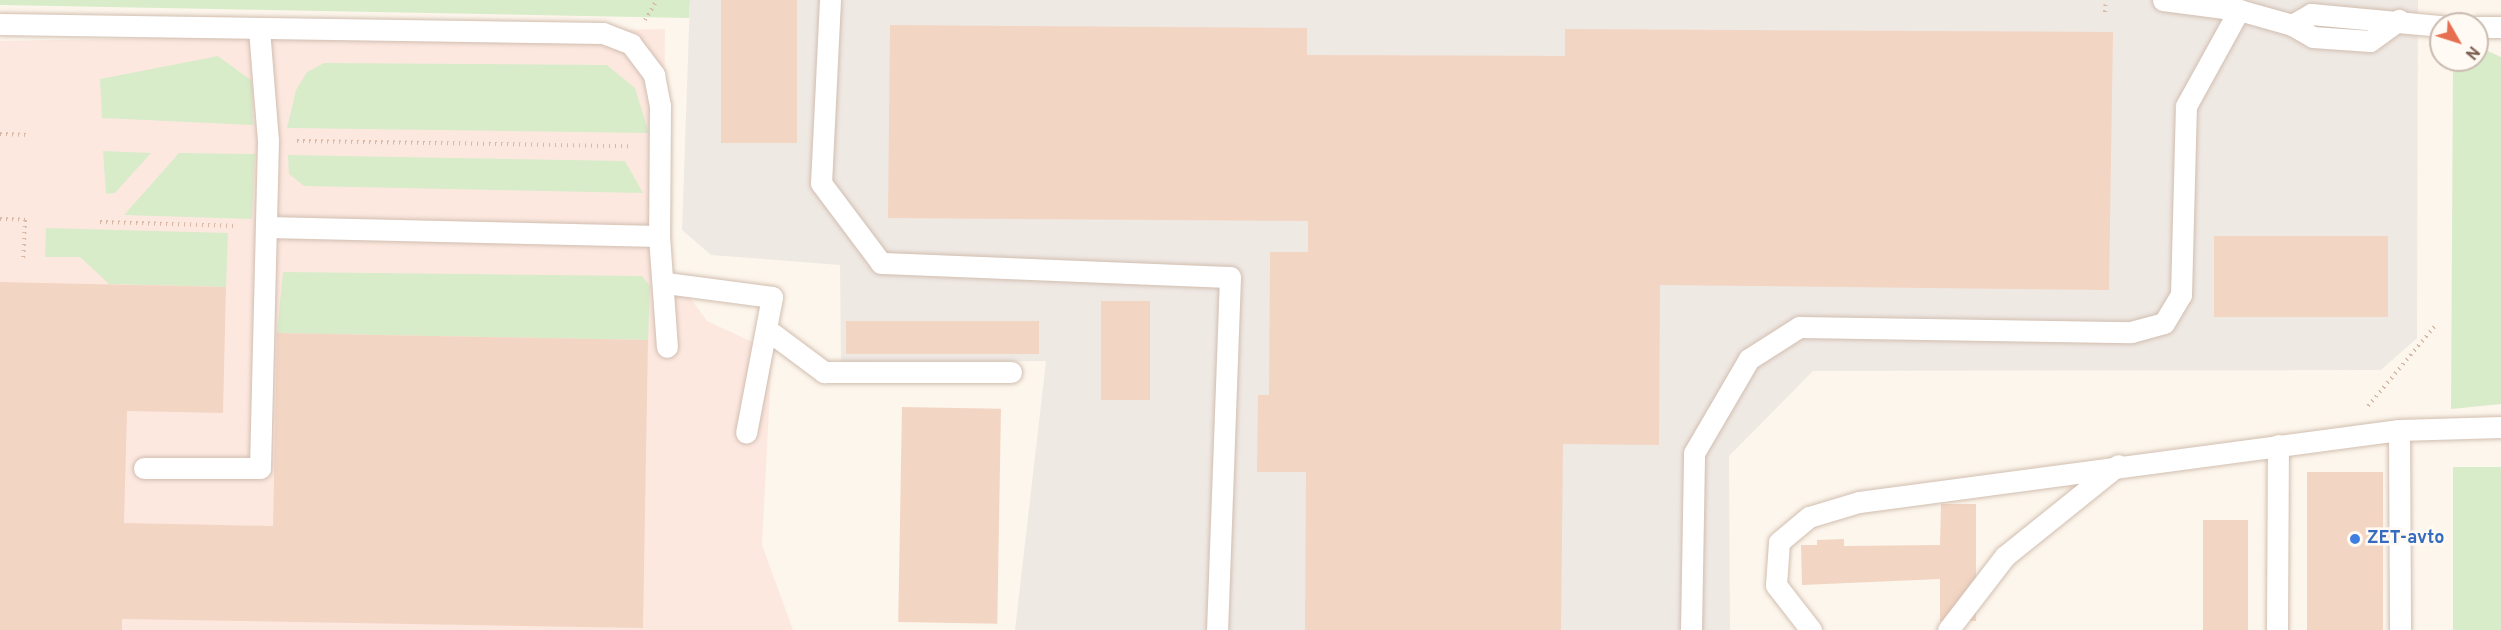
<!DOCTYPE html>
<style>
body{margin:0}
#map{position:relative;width:2501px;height:630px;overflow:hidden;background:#fdf6ec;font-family:Overpass,sans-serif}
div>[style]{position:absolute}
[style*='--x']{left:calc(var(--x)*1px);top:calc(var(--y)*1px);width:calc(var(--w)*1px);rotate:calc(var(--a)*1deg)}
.commercial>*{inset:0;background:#fde8e0}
.industrial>*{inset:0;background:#efe9e4}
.green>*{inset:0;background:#d8ecc9;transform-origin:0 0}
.building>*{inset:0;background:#f3d5c3;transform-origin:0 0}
.path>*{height:4px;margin-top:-2px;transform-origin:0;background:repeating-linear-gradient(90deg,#d9b8a5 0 1.5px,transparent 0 6px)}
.roads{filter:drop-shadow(0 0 2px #d1beb0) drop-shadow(0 0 2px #d1beb0)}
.lane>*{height:21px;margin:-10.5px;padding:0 10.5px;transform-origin:10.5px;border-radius:10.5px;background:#fff}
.dots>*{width:16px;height:16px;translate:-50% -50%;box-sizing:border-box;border:3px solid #fffaf3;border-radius:50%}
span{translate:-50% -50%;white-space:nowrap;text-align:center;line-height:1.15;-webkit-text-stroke:5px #fffaf3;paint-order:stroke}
.shop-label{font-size:18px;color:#366cbe;font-weight:700}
.left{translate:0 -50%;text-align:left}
.north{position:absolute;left:2429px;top:12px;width:60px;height:60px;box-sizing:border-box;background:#fffaf3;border:2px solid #cabbb1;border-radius:50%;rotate:129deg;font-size:16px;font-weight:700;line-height:24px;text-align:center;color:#7a5c4d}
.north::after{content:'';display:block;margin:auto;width:21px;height:27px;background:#e76f51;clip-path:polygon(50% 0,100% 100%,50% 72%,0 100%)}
</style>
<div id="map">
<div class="commercial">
<div style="clip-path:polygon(665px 29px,663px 260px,707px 321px,772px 351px,762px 545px,793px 630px,0 630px,0 41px)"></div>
</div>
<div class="industrial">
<div style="clip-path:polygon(690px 0,2418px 0,2417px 338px,2381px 370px,1813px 371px,1729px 456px,1730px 630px,1015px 630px,1046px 361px,841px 362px,840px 265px,711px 255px,682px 230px)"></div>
</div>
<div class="green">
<div style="clip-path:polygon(0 0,690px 0,689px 18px,0 5px)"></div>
<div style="clip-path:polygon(2477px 46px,2501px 57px,2501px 404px,2451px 409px,2453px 60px,2477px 60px)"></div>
<div style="clip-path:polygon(218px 56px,252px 81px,253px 125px,102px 118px,100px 79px)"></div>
<div style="clip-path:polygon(324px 63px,607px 65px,635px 88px,649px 133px,287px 128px,296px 90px,307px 72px)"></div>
<div style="clip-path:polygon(103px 151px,151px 153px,115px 193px,106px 194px)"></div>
<div style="clip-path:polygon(179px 153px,255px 154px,252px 219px,124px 215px)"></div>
<div style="clip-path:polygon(288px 155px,625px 161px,643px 193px,304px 186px,289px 174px)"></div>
<div style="clip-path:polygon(46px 228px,228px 233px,226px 287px,109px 284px,80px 257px,45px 257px)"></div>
<div style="clip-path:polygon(283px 272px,642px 276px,650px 286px,648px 340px,277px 333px)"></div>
<div style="left:2501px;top:467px;width:163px;height:48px;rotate:90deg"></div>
</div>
<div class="building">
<div style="left:721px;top:0;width:76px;height:143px"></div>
<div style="clip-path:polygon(890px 25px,1307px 28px,1307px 55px,1565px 56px,1565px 29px,2113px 32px,2109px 290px,1660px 285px,1659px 445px,1563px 444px,1561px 630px,1305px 630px,1306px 472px,1257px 472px,1258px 395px,1269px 395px,1270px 252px,1308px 252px,1308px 221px,888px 218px)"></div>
<div style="left:2214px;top:236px;width:174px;height:81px"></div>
<div style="clip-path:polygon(0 282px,226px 287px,223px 413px,127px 411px,124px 523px,273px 526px,277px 333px,648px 340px,643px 628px,122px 619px,122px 630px,0 630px)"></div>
<div style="left:1101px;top:301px;width:49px;height:99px"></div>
<div style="left:846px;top:321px;width:193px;height:33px"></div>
<div style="left:902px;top:407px;width:99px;height:215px;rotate:1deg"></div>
<div style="left:2307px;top:472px;width:76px;height:158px"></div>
<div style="clip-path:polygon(1941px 504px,1976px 504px,1976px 621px,1940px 621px,1940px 579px,1802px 585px,1801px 545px,1817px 545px,1817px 540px,1844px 539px,1844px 546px,1940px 545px)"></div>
<div style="left:2203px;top:520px;width:45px;height:110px"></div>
</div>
<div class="path">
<div style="--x:2105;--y:12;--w:12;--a:-85"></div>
<div style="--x:645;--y:20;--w:23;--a:-59"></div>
<div style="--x:0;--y:134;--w:29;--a:2"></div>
<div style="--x:297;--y:141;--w:334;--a:0.9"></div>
<div style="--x:0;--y:219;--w:25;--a:2"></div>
<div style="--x:25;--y:220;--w:41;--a:92.8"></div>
<div style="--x:100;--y:222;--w:137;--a:1.7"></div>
<div style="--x:2368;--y:406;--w:104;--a:-50.1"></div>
</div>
<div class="roads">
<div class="lane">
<div style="--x:830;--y:0;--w:183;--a:92.8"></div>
<div style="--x:821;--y:183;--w:100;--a:53.1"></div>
<div style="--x:881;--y:263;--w:349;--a:2.3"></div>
<div style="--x:1230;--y:277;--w:353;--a:92.1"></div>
<div style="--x:2163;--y:0;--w:77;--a:7.5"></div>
<div style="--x:2239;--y:10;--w:55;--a:15.8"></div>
<div style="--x:2292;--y:25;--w:24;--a:30"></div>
<div style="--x:2313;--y:37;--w:57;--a:4"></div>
<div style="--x:2370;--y:41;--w:36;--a:-36"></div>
<div style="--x:0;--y:24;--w:603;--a:0.86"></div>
<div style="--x:603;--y:33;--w:30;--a:21"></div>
<div style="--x:631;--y:44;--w:39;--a:53"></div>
<div style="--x:654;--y:75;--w:32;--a:79"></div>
<div style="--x:660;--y:106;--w:130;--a:90.4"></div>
<div style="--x:659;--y:236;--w:111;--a:85.9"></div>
<div style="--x:2292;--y:25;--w:22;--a:-30"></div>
<div style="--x:2311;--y:14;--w:131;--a:5.3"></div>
<div style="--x:2477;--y:27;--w:24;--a:0"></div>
<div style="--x:267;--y:227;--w:392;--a:1.3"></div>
<div style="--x:666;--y:283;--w:107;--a:7.5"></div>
<div style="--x:772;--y:297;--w:138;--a:100.8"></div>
<div style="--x:769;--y:331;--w:69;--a:36.7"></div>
<div style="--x:824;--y:372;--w:187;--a:0"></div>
<div style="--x:2399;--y:430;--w:200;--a:89.7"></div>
<div style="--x:144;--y:468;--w:116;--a:0"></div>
<div style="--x:260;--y:468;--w:327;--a:-88.6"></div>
<div style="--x:268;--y:141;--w:112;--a:-94.6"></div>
<div style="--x:1691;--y:630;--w:177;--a:-89"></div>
<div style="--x:1694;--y:453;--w:109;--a:-59.7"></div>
<div style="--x:1749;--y:359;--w:59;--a:-32.6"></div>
<div style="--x:1799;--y:327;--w:332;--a:0.9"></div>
<div style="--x:2131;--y:332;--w:34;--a:-15"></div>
<div style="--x:2164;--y:323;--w:33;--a:-59"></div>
<div style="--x:2181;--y:295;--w:189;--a:-88.5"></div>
<div style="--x:2186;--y:106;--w:110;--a:-61.1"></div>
<div style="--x:1811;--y:630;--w:57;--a:-127.9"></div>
<div style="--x:1776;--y:585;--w:43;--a:-86"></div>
<div style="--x:1779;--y:542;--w:39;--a:-40"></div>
<div style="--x:1809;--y:517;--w:52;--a:-16.7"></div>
<div style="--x:1859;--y:502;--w:545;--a:-7.59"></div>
<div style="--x:2399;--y:430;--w:102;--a:-1.7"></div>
<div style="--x:1948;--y:630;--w:93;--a:-52.4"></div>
<div style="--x:2005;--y:556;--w:145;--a:-38.8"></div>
<div style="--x:2277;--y:630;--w:185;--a:-89.7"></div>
</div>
</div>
<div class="dots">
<div style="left:2355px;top:539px;background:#3f7fe0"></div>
</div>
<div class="shop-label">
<span class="left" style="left:2367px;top:539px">ZET-avto</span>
</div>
<div class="north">N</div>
</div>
